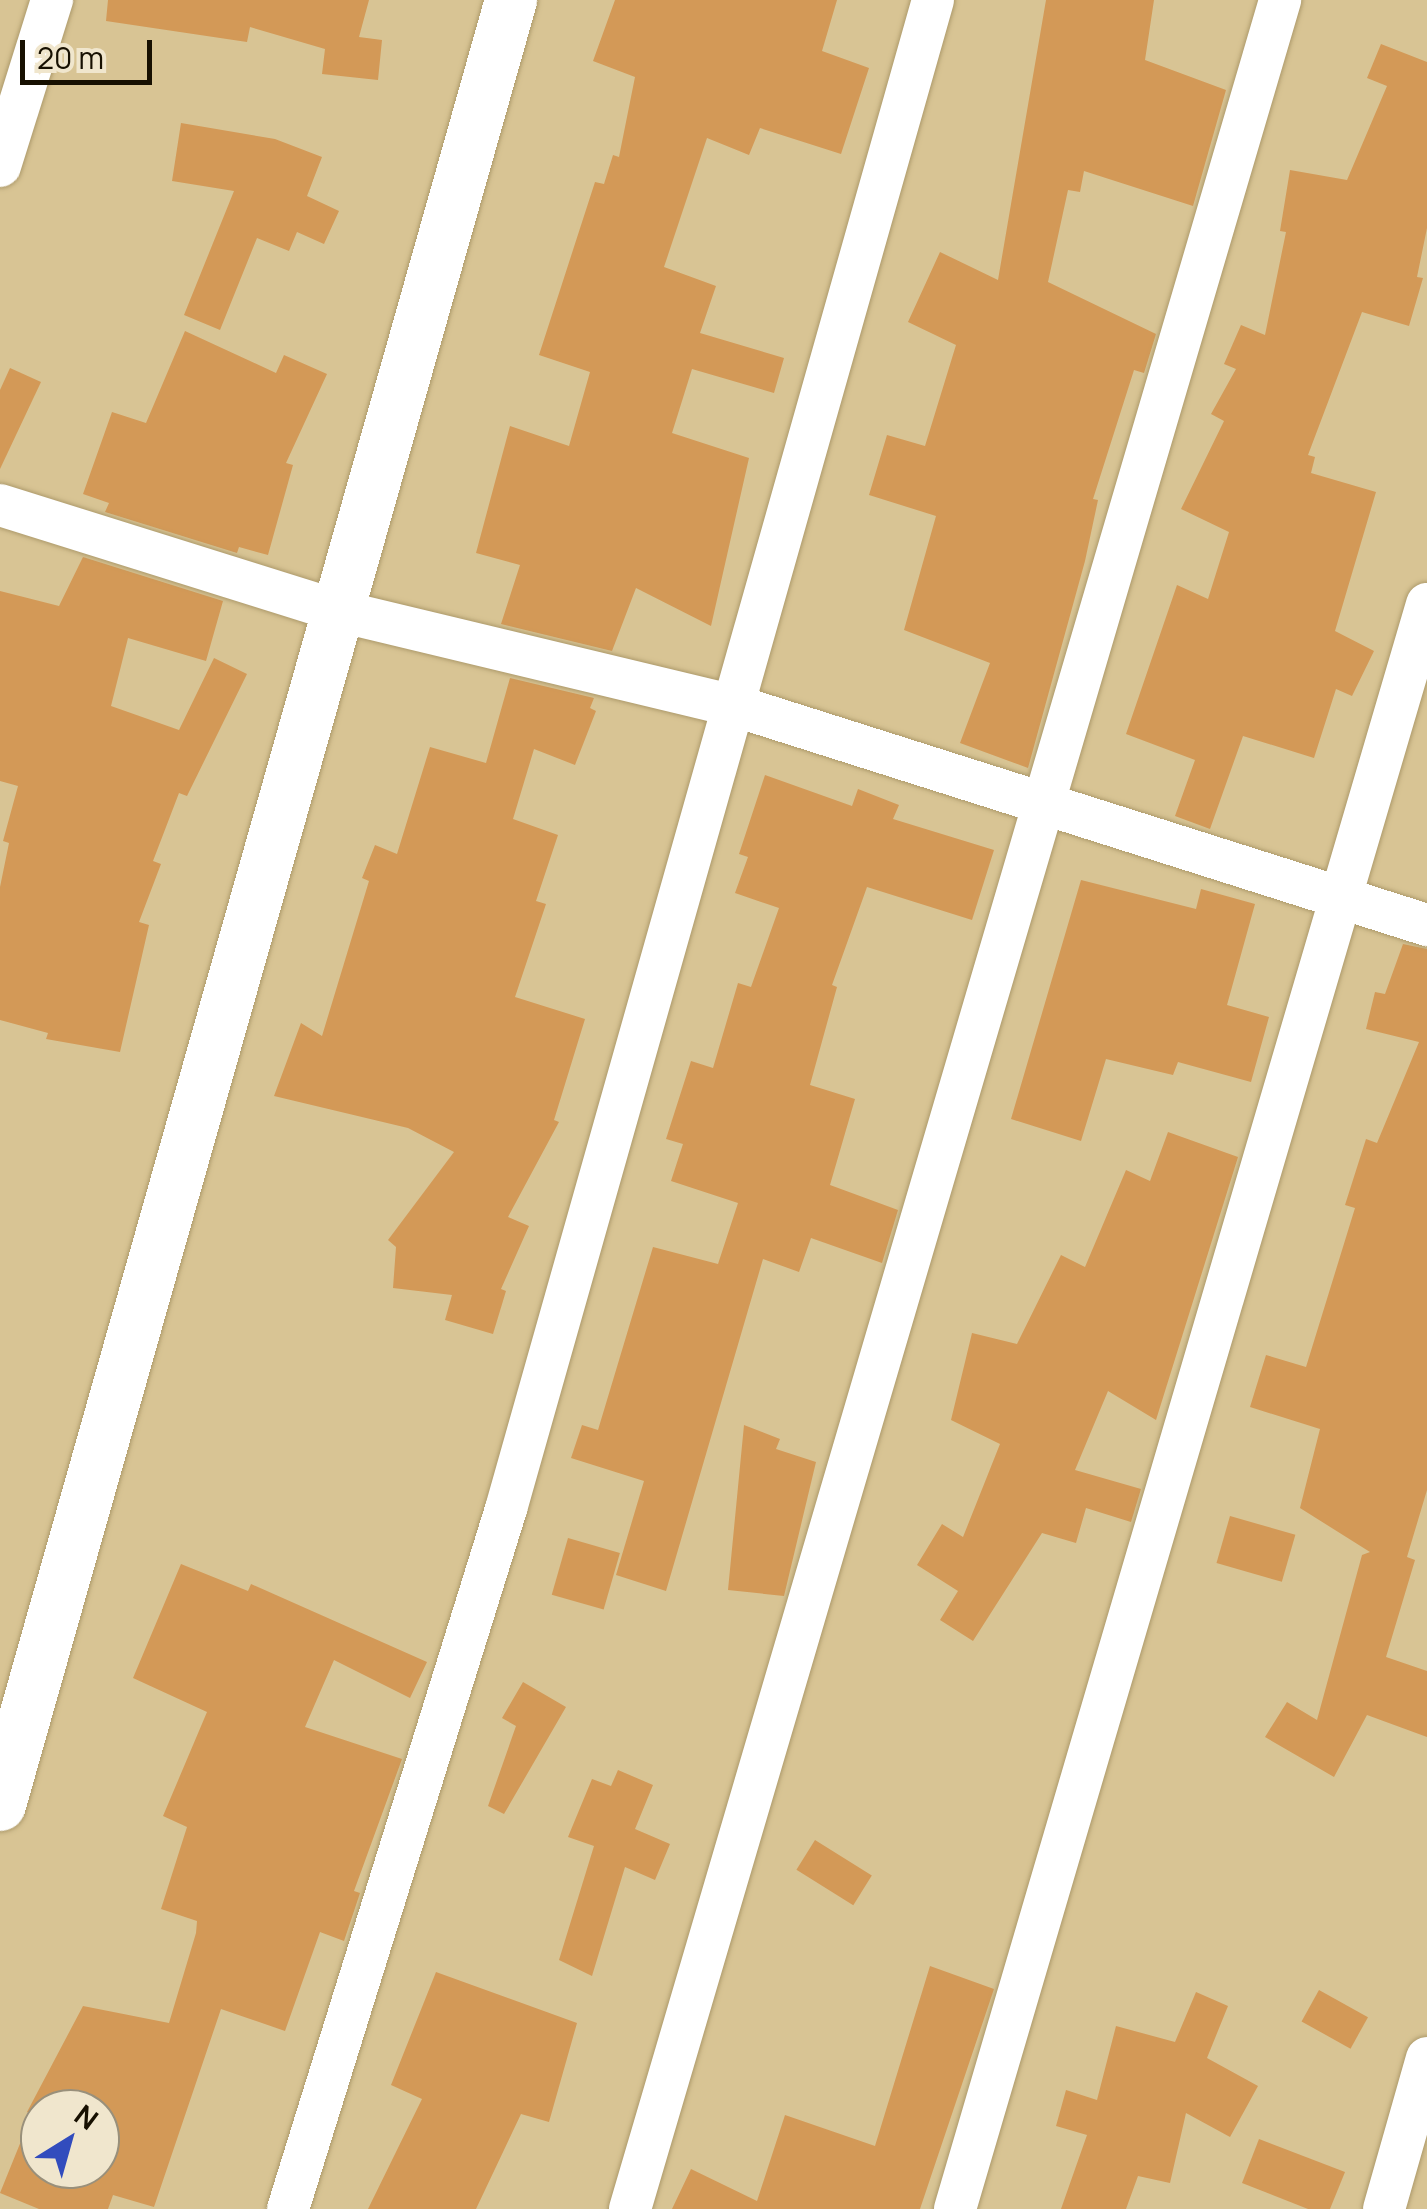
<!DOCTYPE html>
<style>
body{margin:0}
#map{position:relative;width:1427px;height:2209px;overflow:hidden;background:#d8c494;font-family:Manrope,sans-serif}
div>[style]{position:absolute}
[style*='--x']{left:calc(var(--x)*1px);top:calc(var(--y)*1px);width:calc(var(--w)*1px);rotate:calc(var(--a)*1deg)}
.building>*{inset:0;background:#d39957;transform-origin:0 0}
.roads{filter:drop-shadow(0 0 2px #ad9a6b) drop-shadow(0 0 2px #ad9a6b)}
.minor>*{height:42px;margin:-21px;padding:0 21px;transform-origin:21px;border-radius:21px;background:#fff}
.tertiary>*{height:52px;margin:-26px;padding:0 26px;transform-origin:26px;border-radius:26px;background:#fff}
span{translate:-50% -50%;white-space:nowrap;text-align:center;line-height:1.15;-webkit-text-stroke:8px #f0e6cd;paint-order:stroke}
.north{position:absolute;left:20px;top:2089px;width:100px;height:100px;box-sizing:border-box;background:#f0e6cd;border:2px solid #99907b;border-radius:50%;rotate:37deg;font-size:28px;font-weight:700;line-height:40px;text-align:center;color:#171001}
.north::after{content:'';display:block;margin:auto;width:35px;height:45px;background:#324cbd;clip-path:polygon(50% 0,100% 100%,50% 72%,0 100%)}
.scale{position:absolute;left:20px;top:40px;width:132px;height:45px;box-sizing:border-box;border:5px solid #171001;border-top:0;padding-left:12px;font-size:30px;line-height:35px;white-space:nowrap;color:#171001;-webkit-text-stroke:8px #f0e6cd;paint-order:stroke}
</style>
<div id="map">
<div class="building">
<div style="clip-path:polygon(108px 0,369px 0,359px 37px,382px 40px,378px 80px,322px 74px,325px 49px,250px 27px,247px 42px,106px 21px)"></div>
<div style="clip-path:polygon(615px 0,837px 0,822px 51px,869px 68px,841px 154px,760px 128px,749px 155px,707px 138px,664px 267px,716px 286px,700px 333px,784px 358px,774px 393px,692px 369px,672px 433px,749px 458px,711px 626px,636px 588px,612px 651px,501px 624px,520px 565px,476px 553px,510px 426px,569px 446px,590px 372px,539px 355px,595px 182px,604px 184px,613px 155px,619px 157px,635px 77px,593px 61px)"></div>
<div style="clip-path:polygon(1046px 0,1154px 0,1145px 60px,1226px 90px,1193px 206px,1084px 171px,1080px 192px,1068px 190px,1048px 282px,1156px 334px,1144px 373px,1134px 370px,1093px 499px,1098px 500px,1085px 561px,1028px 768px,960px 743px,990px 663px,904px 630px,936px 516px,869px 495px,887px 435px,925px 446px,956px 345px,908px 322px,940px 252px,998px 280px)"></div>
<div style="clip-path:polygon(1381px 44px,1427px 62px,1427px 228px,1417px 277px,1423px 278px,1409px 326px,1362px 312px,1308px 455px,1315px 457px,1311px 473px,1376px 492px,1335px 631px,1374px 651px,1352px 696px,1336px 689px,1314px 758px,1243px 736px,1210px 829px,1175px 816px,1195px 760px,1126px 734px,1177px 585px,1208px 599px,1229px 532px,1181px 509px,1224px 421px,1211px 414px,1236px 369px,1224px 364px,1241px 325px,1265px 335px,1286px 232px,1280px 231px,1290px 170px,1347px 180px,1387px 86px,1367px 78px)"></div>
<div style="clip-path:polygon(181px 123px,275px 139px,322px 157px,307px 196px,339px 211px,324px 244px,297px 232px,289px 251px,257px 238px,220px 330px,184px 315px,234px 191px,172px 181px)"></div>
<div style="clip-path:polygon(185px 331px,276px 373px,284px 355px,327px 374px,286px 463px,293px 465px,268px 555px,239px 547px,237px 553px,105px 512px,109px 503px,83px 494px,112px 412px,146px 423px)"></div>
<div style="clip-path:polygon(10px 368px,41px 382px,0 469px,0 390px)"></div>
<div style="clip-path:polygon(83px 557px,223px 601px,206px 661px,128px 638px,111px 706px,179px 730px,214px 658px,247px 674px,187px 796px,179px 793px,153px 861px,161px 864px,139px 922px,149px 925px,120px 1052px,46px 1039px,48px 1033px,0 1020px,0 887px,9px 843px,3px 841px,18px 786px,0 781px,0 591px,59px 606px)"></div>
<div style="clip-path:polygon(510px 678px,594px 698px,590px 708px,596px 711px,575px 765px,534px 749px,513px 819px,558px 835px,536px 901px,546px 904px,515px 997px,585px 1019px,554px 1120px,559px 1122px,508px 1217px,529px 1226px,501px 1289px,506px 1291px,493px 1334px,445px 1320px,452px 1295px,393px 1288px,396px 1247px,388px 1240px,454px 1152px,408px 1128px,274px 1096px,301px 1023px,322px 1036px,369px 881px,362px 878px,375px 845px,397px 854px,430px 747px,486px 763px)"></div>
<div style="clip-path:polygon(765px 775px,852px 806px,858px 789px,899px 805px,893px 819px,994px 850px,972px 920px,867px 887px,832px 985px,837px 987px,810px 1085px,855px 1099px,830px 1185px,898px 1210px,882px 1263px,811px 1238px,799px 1272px,763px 1259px,666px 1591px,616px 1575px,644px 1481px,571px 1458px,582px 1425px,598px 1430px,653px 1247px,718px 1264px,738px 1203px,671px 1181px,683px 1144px,666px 1139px,691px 1061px,713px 1068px,738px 983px,751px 987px,779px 908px,735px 893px,748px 857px,739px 854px)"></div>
<div style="clip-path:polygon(1081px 880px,1196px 909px,1201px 889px,1255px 904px,1227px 1005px,1269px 1017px,1251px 1082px,1178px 1062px,1173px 1075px,1106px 1059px,1081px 1141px,1011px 1119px)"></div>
<div style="clip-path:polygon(1403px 944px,1427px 949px,1427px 1490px,1407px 1557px,1415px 1560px,1386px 1657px,1427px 1671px,1427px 1737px,1367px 1715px,1334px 1777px,1265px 1737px,1287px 1702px,1317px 1720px,1362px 1555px,1370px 1552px,1300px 1508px,1320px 1429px,1250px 1407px,1266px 1355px,1306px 1367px,1355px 1208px,1345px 1205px,1366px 1139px,1377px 1143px,1419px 1042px,1366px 1029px,1375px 992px,1385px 994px)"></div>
<div style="clip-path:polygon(1168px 1132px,1238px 1157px,1156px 1420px,1108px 1391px,1075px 1470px,1141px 1489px,1131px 1522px,1086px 1508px,1076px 1543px,1042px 1533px,973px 1641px,940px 1620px,958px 1591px,917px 1565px,942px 1524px,963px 1537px,1000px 1444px,951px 1420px,972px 1333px,1017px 1344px,1061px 1255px,1085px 1267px,1126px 1170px,1150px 1181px)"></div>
<div style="clip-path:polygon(744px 1425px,780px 1439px,776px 1449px,816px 1462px,784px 1596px,728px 1590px)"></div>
<div style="left:1230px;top:1516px;width:68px;height:49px;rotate:16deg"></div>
<div style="left:568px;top:1538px;width:54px;height:59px;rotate:16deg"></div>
<div style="clip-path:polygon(evenodd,181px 1564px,248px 1591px,251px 1584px,427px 1662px,410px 1698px,334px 1660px,305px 1727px,402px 1759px,354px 1891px,360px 1893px,344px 1941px,320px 1932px,285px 2031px,221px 2009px,154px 2207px,113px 2195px,108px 2209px,39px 2209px,0 2193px,32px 2114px,27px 2112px,83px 2006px,169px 2023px,196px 1933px,197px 1921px,161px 1909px,187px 1827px,163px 1816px,207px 1712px,133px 1678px,181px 1564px,40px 2109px,100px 2109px,100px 2169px,40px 2169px,40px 2109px)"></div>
<div style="clip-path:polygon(523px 1682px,566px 1707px,504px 1814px,488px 1806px,516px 1726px,502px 1718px)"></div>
<div style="clip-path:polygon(618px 1770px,653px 1785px,635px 1829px,670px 1844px,655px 1880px,625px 1867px,592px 1976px,559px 1960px,594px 1846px,568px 1837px,592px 1779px,611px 1786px)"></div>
<div style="left:815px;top:1840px;width:67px;height:35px;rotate:32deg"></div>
<div style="clip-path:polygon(930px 1966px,994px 1989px,920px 2209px,672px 2209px,691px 2169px,757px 2201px,785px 2115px,875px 2146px)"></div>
<div style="clip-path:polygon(436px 1972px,577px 2023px,549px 2122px,521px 2114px,476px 2209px,368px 2209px,422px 2099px,391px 2085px)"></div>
<div style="left:1319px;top:1990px;width:56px;height:36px;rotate:29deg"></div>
<div style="clip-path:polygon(1196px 1992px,1228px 2006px,1207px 2058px,1258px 2086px,1230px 2137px,1186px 2113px,1170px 2183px,1138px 2176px,1126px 2209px,1061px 2209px,1087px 2135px,1056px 2126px,1066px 2090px,1097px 2100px,1116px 2026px,1175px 2042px)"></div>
<div style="clip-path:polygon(1259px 2139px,1345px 2172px,1330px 2209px,1308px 2209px,1242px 2183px)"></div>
</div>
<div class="roads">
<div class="minor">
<div style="--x:0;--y:166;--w:174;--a:-72.6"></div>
<div style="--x:0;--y:505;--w:351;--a:17.4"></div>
<div style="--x:335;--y:610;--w:412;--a:13.5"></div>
<div style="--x:736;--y:706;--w:725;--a:17.59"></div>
<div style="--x:288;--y:2209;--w:733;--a:-72.7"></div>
<div style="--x:506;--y:1509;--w:1568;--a:-74.2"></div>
<div style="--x:630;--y:2209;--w:2303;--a:-73.6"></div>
<div style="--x:955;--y:2209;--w:1673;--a:-73.61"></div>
<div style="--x:1384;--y:2209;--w:157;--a:-74.1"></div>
</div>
<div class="tertiary">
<div style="--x:0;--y:1805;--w:1876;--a:-74.19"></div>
</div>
</div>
<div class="north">N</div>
<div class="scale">20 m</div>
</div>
